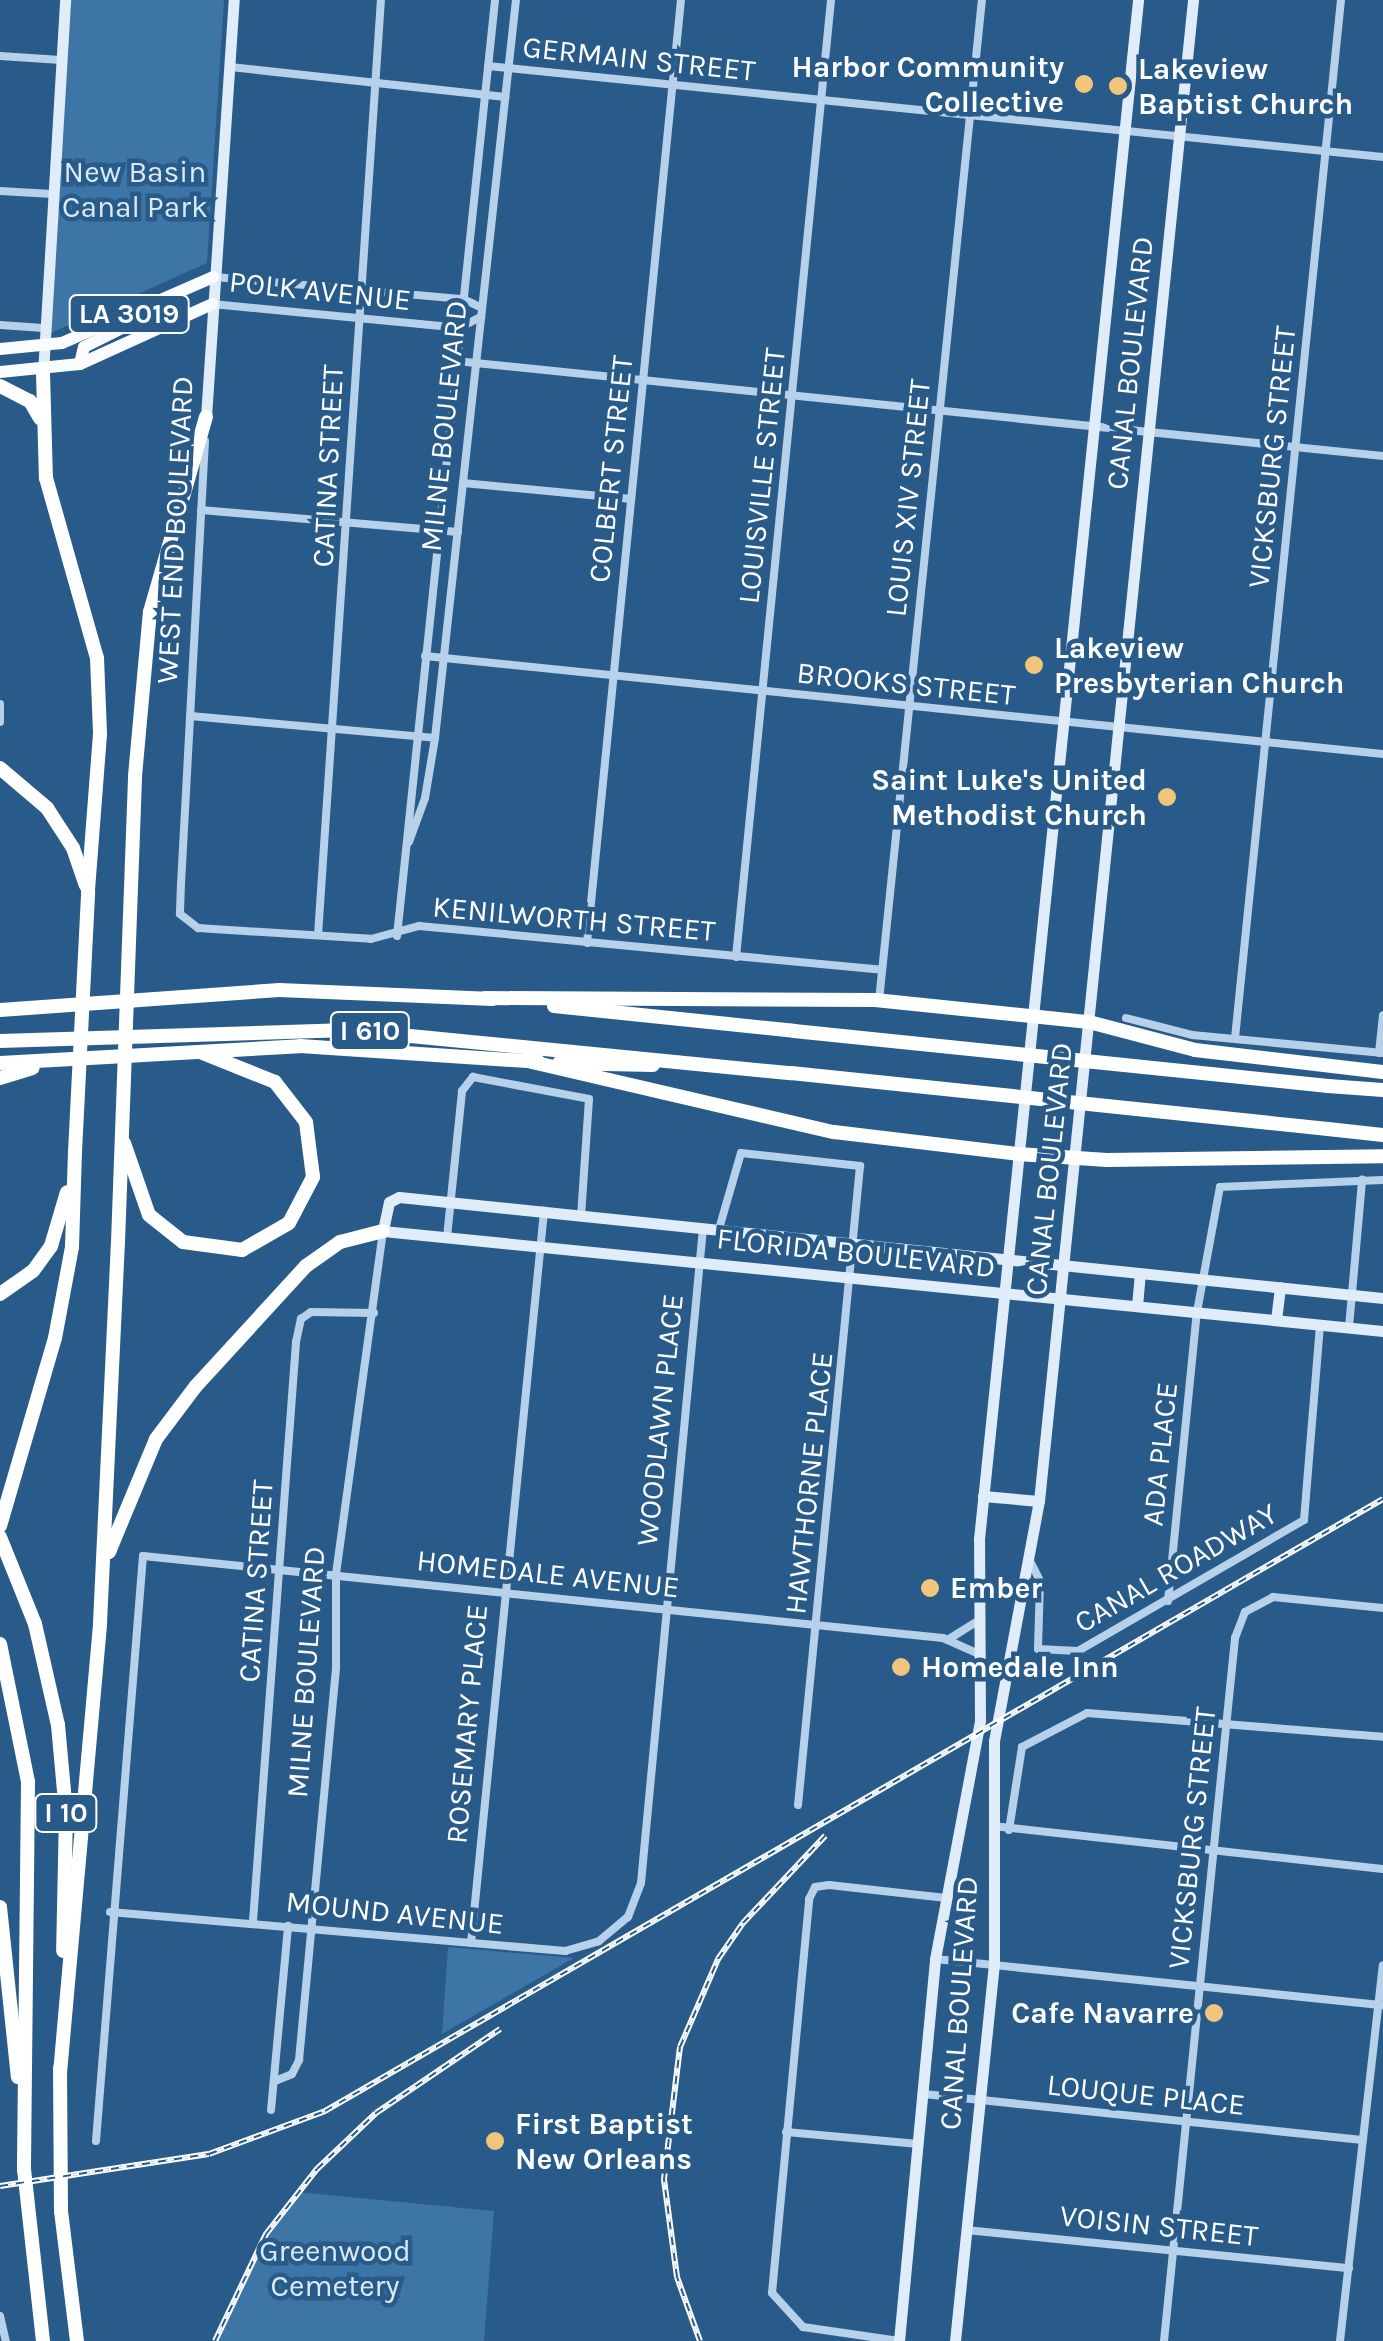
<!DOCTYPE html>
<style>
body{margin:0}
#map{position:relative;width:1383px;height:2341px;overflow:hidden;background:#285b8a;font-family:Karla,sans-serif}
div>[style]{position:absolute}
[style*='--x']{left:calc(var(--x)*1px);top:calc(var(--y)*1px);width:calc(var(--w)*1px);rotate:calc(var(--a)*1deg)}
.green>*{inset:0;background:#3d75a6}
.street>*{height:8px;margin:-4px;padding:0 4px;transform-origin:4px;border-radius:4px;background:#b6d1e9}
.secondary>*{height:11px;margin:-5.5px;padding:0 5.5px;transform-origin:5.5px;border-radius:5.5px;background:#e0ecf8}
.primary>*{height:12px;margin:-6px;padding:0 6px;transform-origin:6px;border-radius:6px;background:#f9fbfe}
.highway>*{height:14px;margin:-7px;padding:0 7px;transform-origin:7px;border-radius:7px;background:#fff}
.rail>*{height:6px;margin-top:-3px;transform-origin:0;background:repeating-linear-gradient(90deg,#285b8a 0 8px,#fff 0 16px);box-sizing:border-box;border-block:2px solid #fff}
.highway-bridge>*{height:14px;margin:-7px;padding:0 7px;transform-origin:7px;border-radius:7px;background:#fff}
.dots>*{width:28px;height:28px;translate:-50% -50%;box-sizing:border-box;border:5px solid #285b8a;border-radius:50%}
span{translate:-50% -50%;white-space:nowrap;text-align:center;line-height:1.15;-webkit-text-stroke:9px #285b8a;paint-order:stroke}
.shield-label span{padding:2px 8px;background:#285b8a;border:2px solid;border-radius:8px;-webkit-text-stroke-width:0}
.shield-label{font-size:28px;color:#fff;font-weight:700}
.street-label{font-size:30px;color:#fff}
.poi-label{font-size:30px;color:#fff;font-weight:700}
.right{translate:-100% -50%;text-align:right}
.left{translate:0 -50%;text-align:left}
.park-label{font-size:30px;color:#daeaf7}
</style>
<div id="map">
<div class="green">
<div style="clip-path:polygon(71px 0,224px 0,207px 263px,49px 334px)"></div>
<div style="clip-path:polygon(448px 1947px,574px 1958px,442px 2034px)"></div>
<div style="clip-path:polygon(297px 2192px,494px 2211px,484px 2341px,215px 2341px,247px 2267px)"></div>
</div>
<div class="street">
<div style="--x:0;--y:56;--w:61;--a:3.8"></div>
<div style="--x:488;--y:66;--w:900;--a:5.81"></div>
<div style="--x:230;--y:67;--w:277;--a:6.2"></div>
<div style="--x:0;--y:191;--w:52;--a:3.3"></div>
<div style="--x:215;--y:277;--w:249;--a:5.1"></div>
<div style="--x:463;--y:299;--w:21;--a:25"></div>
<div style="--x:212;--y:304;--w:248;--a:5.5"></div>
<div style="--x:459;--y:328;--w:25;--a:-27"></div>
<div style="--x:0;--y:325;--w:43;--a:4"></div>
<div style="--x:456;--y:361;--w:932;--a:5.85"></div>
<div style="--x:205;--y:441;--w:443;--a:93.1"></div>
<div style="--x:181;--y:883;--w:31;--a:92"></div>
<div style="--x:180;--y:914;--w:23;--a:38"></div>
<div style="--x:198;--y:928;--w:173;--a:3.6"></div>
<div style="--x:371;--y:939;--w:50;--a:-15.2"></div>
<div style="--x:419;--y:926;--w:465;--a:5.4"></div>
<div style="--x:463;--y:483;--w:169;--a:5.4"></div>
<div style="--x:201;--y:510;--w:258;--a:4.9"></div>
<div style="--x:425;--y:656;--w:963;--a:5.84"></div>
<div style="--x:0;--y:704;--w:18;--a:90"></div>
<div style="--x:190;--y:716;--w:246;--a:5.1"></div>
<div style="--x:409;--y:842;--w:47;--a:-70"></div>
<div style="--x:425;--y:798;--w:61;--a:-80.5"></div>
<div style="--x:435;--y:738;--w:742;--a:-83.74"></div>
<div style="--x:318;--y:935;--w:937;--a:-86.15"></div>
<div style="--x:397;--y:936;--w:941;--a:-84.02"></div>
<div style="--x:587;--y:943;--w:948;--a:-84.31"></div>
<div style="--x:736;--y:957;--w:962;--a:-84.33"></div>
<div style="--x:879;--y:1001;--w:1006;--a:-84.13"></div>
<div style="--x:1126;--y:1018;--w:68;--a:14.4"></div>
<div style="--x:1192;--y:1035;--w:192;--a:5.4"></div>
<div style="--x:1235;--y:1038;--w:1043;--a:-84.17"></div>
<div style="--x:1379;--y:1053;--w:38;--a:-84"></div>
<div style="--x:719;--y:1229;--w:79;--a:-73.9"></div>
<div style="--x:741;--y:1153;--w:120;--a:6.2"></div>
<div style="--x:860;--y:1166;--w:642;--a:95.54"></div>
<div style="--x:447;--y:1237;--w:147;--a:-84.1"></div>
<div style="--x:462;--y:1091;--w:18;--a:-52"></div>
<div style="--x:473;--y:1077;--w:118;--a:10.7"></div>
<div style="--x:589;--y:1099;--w:116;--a:93.9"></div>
<div style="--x:1349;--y:1327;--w:148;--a:-84.9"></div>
<div style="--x:1031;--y:1563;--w:20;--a:63"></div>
<div style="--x:1040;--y:1581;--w:68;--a:91.7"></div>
<div style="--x:1038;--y:1649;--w:40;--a:2.9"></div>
<div style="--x:1078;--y:1651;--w:261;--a:-30.1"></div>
<div style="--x:1304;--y:1520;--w:196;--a:-85.3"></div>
<div style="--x:1168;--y:1601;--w:290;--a:-84.3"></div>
<div style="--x:1197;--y:1312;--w:127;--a:-79.6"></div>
<div style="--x:1220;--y:1187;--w:163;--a:-2.5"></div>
<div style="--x:949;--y:1639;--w:36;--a:-32"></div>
<div style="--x:993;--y:1826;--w:392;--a:6.3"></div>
<div style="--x:1009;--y:1830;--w:84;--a:-81.1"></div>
<div style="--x:1022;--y:1747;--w:73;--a:-27.6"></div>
<div style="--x:1087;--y:1713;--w:297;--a:4.6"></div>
<div style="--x:110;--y:1912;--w:457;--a:4.9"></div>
<div style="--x:565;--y:1951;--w:35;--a:-16"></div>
<div style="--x:599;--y:1941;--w:38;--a:-40"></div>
<div style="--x:628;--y:1917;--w:36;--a:-69"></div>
<div style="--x:641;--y:1883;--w:658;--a:-84.59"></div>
<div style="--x:253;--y:1921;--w:581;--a:-85.75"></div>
<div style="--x:296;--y:1342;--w:24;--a:-78"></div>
<div style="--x:301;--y:1319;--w:12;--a:-35"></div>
<div style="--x:311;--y:1312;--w:63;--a:0.9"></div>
<div style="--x:471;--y:1943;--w:736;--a:-84.3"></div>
<div style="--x:935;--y:1959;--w:450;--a:5.9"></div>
<div style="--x:275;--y:2081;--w:18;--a:-22"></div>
<div style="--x:292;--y:2074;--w:16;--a:-63"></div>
<div style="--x:299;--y:2060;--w:394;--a:-84.6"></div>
<div style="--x:336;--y:1668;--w:94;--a:-90"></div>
<div style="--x:336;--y:1574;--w:346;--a:-82.2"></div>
<div style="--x:924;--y:2094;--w:441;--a:6"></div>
<div style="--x:271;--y:2110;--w:185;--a:-84.7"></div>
<div style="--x:786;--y:2132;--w:133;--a:5.2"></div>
<div style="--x:96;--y:2141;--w:587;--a:-85.41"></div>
<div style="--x:143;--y:1556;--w:804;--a:5.85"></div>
<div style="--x:943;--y:1638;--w:42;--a:24.1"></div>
<div style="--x:966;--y:2230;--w:385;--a:5.7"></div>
<div style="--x:0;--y:2316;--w:26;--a:77"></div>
<div style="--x:899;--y:2341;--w:97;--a:-171.7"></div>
<div style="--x:803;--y:2327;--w:46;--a:-132.4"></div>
<div style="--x:772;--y:2293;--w:396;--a:-84.6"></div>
<div style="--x:809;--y:1899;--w:13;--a:-63"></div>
<div style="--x:815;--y:1887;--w:14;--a:-8"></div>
<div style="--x:829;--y:1885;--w:118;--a:6.3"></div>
<div style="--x:1164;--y:2341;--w:707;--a:-84.23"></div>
<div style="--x:1235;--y:1638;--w:28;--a:-69"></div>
<div style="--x:1245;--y:1612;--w:32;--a:-28"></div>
<div style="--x:1273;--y:1597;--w:111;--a:5.7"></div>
<div style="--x:1340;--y:2341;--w:378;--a:-83.5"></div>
</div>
<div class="secondary">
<div style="--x:43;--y:373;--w:374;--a:-86.6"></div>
<div style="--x:206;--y:417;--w:418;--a:-86.2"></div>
<div style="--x:1383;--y:1298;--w:989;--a:-174.14"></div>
<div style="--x:399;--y:1197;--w:11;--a:153"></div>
<div style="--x:389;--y:1202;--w:30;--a:102"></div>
<div style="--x:383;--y:1231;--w:1005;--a:5.71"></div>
<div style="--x:1137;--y:1306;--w:33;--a:-85"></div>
<div style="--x:1276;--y:1320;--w:33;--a:-83"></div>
<div style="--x:983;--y:1496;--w:56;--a:5.1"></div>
<div style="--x:899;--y:2341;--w:384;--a:-84.6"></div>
<div style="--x:935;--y:1959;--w:243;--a:-79.3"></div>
<div style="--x:980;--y:1720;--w:181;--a:-90.3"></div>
<div style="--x:979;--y:1539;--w:1547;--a:-84.1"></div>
<div style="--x:955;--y:2341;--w:378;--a:-84.1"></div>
<div style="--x:994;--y:1965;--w:224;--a:-90"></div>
<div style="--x:994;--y:1741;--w:244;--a:-79.4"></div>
<div style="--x:1039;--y:1501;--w:1509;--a:-84.14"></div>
</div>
<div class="primary">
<div style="--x:0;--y:349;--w:62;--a:-5.5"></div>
<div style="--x:62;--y:343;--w:165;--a:-23.6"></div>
<div style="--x:80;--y:364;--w:17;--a:-77"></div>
<div style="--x:84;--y:347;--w:45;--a:-26.6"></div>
<div style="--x:124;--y:327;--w:17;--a:-50"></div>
<div style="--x:0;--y:372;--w:80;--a:-5.7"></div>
<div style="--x:80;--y:364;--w:145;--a:-24.4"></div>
</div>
<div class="highway">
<div style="--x:43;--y:373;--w:105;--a:88.4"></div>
<div style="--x:46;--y:478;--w:187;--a:74.2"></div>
<div style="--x:97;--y:658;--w:76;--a:87.7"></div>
<div style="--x:100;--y:734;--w:157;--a:94.4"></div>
<div style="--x:0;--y:386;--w:34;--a:27"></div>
<div style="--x:30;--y:401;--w:20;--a:60"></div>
<div style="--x:0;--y:768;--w:62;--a:40.4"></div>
<div style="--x:47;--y:808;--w:48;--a:57"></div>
<div style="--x:73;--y:848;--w:39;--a:71"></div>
<div style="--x:135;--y:776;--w:165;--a:-84.8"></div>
<div style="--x:150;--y:612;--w:203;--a:-74"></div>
<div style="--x:485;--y:998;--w:390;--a:0.3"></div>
<div style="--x:875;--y:1000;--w:215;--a:5.9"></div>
<div style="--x:1089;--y:1022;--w:110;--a:14.8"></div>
<div style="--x:1195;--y:1050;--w:189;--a:6.7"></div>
<div style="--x:554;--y:1006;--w:241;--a:5.9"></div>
<div style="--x:0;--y:1010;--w:280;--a:-4.1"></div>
<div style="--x:279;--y:990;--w:214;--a:2.4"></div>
<div style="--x:0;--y:1041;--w:349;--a:-1.8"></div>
<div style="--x:349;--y:1030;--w:444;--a:5.6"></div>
<div style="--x:532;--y:1062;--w:310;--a:13.1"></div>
<div style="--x:834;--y:1132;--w:185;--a:6.8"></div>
<div style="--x:1018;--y:1154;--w:89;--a:3.9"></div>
<div style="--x:1107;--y:1160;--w:276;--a:-0.8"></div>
<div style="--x:0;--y:1063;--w:300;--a:-3.2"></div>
<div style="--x:300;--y:1046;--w:239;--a:3.8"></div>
<div style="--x:559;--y:1063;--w:94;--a:1.2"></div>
<div style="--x:0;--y:1078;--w:34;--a:-17"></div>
<div style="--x:1328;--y:1086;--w:55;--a:4.2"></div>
<div style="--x:1328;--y:1129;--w:55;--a:6.2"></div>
<div style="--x:124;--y:1143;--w:76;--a:70.9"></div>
<div style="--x:149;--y:1215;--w:43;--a:38.5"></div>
<div style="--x:183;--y:1242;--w:60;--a:7.7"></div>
<div style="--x:242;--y:1250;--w:54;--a:-29.9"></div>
<div style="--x:289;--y:1223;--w:52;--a:-62.4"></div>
<div style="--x:313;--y:1177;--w:55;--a:-97.3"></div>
<div style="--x:306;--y:1122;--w:51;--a:-127.8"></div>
<div style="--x:275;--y:1082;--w:78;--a:-158.1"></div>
<div style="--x:0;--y:1294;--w:40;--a:-34.9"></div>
<div style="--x:33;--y:1271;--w:31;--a:-54"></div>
<div style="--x:51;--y:1246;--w:56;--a:-73.5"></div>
<div style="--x:0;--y:1526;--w:196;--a:-73.7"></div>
<div style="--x:55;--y:1338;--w:93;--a:-79.4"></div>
<div style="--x:72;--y:1247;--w:95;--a:-88.2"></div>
<div style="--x:0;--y:1537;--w:94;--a:68.1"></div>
<div style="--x:35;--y:1624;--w:104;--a:77.2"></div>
<div style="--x:58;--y:1725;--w:88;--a:84.8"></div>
<div style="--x:66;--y:1813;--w:138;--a:91.2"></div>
<div style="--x:109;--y:1552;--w:122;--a:-67.4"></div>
<div style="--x:156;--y:1439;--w:66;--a:-53"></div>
<div style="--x:196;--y:1386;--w:163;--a:-47.5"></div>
<div style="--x:306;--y:1266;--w:42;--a:-35.2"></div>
<div style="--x:340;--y:1242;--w:44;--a:-14.3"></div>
<div style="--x:0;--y:1644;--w:141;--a:78.5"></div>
<div style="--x:28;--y:1782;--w:387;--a:90.6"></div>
<div style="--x:24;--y:2169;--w:173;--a:83.7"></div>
<div style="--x:0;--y:1907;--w:171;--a:84"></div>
<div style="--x:60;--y:2068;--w:143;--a:89.6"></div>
<div style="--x:61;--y:2211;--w:131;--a:83"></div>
<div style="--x:60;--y:2073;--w:452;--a:-84.9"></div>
<div style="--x:100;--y:1623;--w:381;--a:-87.3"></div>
</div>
<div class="rail">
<div style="--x:0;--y:2186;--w:211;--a:-8.7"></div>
<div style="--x:209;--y:2154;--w:124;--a:-20.3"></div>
<div style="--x:325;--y:2111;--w:1222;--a:-30.05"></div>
<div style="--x:215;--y:2341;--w:119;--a:-64.5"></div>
<div style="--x:266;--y:2234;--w:83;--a:-51.9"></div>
<div style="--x:317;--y:2169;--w:81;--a:-43.5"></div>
<div style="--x:376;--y:2113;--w:150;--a:-34.1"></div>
<div style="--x:700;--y:2341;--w:68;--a:-109.8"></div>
<div style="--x:677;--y:2277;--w:99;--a:-97.6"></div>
<div style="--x:664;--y:2179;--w:133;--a:-83.1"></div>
<div style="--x:680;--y:2047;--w:96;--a:-66.6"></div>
<div style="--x:718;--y:1959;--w:44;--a:-55.2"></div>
<div style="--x:743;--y:1923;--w:120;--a:-46.7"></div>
</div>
<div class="highway-bridge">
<div style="--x:794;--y:1031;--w:537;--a:5.88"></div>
<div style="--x:791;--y:1073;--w:540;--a:5.95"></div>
<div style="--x:75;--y:1152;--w:261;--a:-87.1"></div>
<div style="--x:118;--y:1242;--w:466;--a:-87.9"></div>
</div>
<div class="dots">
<div style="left:1084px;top:84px;background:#f1c57c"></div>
<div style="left:1118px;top:86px;background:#f1c57c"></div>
<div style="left:1034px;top:665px;background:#f1c57c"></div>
<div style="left:1167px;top:797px;background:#f1c57c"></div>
<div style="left:930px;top:1588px;background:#f1c57c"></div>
<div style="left:901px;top:1667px;background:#f1c57c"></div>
<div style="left:1214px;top:2013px;background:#f1c57c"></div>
<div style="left:495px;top:2141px;background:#f1c57c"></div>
</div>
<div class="shield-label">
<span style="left:129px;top:314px">LA 3019</span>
<span style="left:370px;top:1031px">I 610</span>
<span style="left:66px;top:1813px">I 10</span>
</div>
<div class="street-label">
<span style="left:639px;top:59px;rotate:6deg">GERMAIN STREET</span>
<span style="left:320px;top:291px;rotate:6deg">POLK AVENUE</span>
<span style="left:1130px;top:363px;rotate:-84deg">CANAL BOULEVARD</span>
<span style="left:444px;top:426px;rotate:-84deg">MILNE BOULEVARD</span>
<span style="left:1272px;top:457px;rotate:-84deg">VICKSBURG STREET</span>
<span style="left:328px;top:466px;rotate:-87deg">CATINA STREET</span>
<span style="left:611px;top:469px;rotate:-84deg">COLBERT STREET</span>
<span style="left:762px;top:476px;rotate:-84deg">LOUISVILLE STREET</span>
<span style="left:908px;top:498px;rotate:-84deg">LOUIS XIV STREET</span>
<span style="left:175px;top:530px;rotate:-87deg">WEST END BOULEVARD</span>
<span style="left:906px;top:684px;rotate:6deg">BROOKS STREET</span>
<span style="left:574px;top:919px;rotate:5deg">KENILWORTH STREET</span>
<span style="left:1049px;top:1169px;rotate:-84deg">CANAL BOULEVARD</span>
<span style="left:856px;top:1253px;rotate:6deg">FLORIDA BOULEVARD</span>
<span style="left:660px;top:1420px;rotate:-84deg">WOODLAWN PLACE</span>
<span style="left:1160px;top:1454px;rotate:-84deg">ADA PLACE</span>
<span style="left:809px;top:1483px;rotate:-84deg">HAWTHORNE PLACE</span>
<span style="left:1176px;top:1568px;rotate:-30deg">CANAL ROADWAY</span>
<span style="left:548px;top:1574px;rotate:6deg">HOMEDALE AVENUE</span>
<span style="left:256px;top:1581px;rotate:-86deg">CATINA STREET</span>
<span style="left:306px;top:1672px;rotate:-86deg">MILNE BOULEVARD</span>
<span style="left:467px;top:1724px;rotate:-85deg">ROSEMARY PLACE</span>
<span style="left:1192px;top:1838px;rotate:-84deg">VICKSBURG STREET</span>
<span style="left:395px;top:1913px;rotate:6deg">MOUND AVENUE</span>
<span style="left:959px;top:2003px;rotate:-86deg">CANAL BOULEVARD</span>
<span style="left:1146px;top:2095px;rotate:6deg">LOUQUE PLACE</span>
<span style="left:1159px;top:2226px;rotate:6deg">VOISIN STREET</span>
</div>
<div class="poi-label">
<span class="right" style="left:1064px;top:84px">Harbor Community<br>Collective</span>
<span class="left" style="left:1138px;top:86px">Lakeview<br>Baptist Church</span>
<span class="left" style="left:1054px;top:665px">Lakeview<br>Presbyterian Church</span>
<span class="right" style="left:1147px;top:797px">Saint Luke's United<br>Methodist Church</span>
<span class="left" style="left:950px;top:1588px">Ember</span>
<span class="left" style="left:921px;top:1667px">Homedale Inn</span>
<span class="right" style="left:1194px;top:2013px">Cafe Navarre</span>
<span class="left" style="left:515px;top:2141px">First Baptist<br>New Orleans</span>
</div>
<div class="park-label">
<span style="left:135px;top:189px">New Basin<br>Canal Park</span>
<span style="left:335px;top:2268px">Greenwood<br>Cemetery</span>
</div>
</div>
